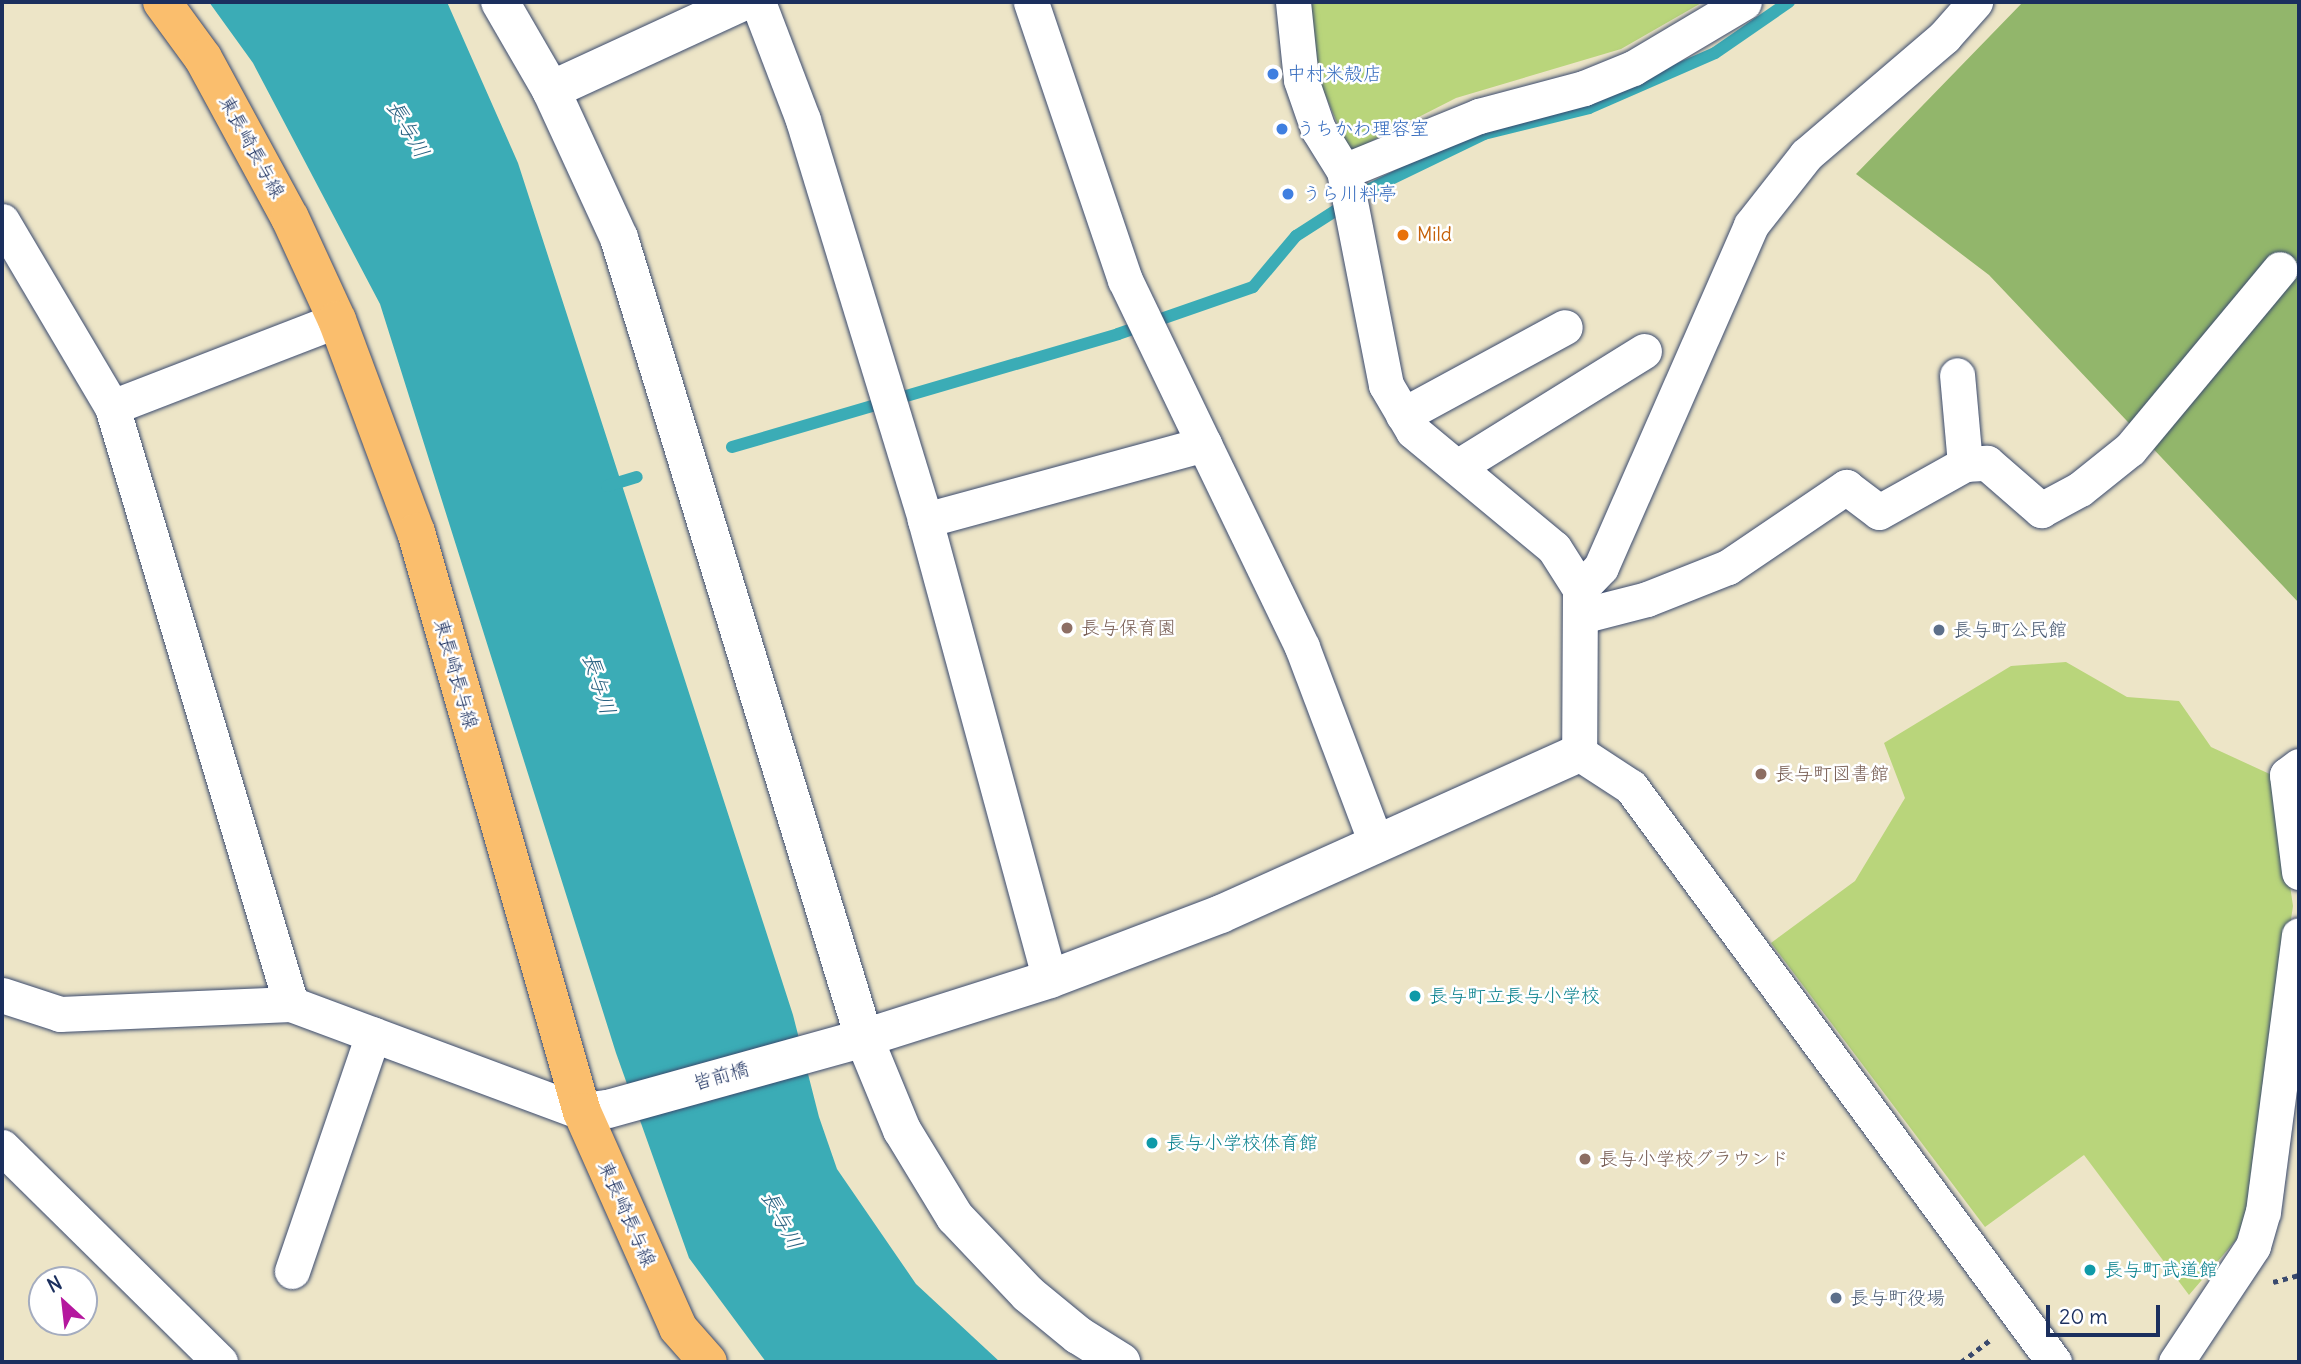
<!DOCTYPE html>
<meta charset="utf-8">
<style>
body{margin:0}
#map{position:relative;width:2301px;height:1364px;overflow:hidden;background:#ede5c7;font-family:Delius,"Klee One",sans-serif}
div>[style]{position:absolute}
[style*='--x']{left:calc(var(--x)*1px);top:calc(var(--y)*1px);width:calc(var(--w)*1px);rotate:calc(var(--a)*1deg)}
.green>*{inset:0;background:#b9d57b}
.forest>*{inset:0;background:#92b66b}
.water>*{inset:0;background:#3bacb6}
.stream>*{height:12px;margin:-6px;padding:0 6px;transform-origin:6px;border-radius:6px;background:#3bacb6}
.path>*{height:4.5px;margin-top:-2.25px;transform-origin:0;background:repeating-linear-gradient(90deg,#3a4a6e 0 5px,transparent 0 10px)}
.roads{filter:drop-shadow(0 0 2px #3a4a6e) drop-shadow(0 0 2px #3a4a6e)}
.minor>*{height:35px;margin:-17.5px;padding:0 17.5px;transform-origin:17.5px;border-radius:17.5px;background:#fff}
.tertiary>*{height:38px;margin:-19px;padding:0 19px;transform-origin:19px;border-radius:19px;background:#fff}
.primary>*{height:38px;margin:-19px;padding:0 19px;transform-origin:19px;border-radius:19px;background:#fabe6d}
.dots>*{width:19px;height:19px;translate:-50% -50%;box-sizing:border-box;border:4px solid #fff;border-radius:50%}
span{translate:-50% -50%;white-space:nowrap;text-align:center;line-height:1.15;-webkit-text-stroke:5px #fff;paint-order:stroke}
.shop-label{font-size:19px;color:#366cbe}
.left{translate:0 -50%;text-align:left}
.street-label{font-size:19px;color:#1b2f5e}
.food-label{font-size:19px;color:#c56008}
.education-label{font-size:19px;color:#785e54}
.service-label{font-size:19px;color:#4e5e75}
.culture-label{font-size:19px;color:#0d838f}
.water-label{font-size:21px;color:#286181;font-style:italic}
.frame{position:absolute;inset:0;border:4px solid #1b2f5e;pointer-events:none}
.north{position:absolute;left:28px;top:1266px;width:70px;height:70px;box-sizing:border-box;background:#fff;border:2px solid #a4acbf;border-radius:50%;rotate:333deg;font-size:19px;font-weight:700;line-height:28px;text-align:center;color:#1b2f5e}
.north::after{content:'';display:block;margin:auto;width:24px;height:32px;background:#b5179e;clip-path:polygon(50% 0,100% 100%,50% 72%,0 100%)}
.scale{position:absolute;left:2046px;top:1305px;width:114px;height:32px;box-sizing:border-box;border:4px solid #1b2f5e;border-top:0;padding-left:9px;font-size:21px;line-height:24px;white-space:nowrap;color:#1b2f5e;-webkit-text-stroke:5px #fff;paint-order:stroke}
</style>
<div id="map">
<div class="green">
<div style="clip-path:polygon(1309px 2px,1703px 2px,1621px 49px,1456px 98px,1354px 150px,1347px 146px,1321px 85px)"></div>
<div style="clip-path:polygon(2066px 662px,2127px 697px,2179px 701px,2211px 747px,2274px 776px,2293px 906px,2247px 1214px,2236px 1240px,2189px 1295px,2084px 1155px,1985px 1227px,1771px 943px,1855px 881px,1905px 798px,1884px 743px,2011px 666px)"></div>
</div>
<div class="forest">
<div style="clip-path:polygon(2023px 2px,2299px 2px,2299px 603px,1989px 275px,1856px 174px)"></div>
</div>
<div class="water">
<div style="clip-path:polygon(209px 2px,447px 2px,518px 163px,793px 1015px,819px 1117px,837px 1169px,916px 1284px,1000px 1362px,766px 1362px,689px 1258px,616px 1053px,380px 304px,253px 63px)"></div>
</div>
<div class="stream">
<div style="--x:732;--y:447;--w:402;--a:-16.3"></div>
<div style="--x:1118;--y:334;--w:143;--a:-19.2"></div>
<div style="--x:1253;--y:287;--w:67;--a:-49.9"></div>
<div style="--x:1296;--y:236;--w:83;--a:-32.7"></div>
<div style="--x:1366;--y:191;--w:131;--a:-25.8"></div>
<div style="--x:1484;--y:134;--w:108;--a:-13.9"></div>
<div style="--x:1589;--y:108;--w:137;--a:-23.6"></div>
<div style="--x:1715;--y:53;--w:90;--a:-34.6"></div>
<div style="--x:607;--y:486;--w:31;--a:-17"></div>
</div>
<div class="path">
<div style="--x:2273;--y:1282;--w:27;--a:-15"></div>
<div style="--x:1961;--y:1362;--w:38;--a:-37"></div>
</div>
<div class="roads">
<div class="minor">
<div style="--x:758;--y:2;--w:126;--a:69.1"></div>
<div style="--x:803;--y:120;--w:418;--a:73"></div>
<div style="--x:925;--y:520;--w:476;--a:74.8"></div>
<div style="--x:1293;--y:2;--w:78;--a:84.1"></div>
<div style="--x:1301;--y:80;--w:52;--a:70.9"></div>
<div style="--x:1318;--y:129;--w:49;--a:58.2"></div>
<div style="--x:1344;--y:171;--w:218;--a:78.9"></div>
<div style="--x:1386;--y:385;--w:53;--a:59.6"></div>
<div style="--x:1413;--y:431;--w:183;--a:39.7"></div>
<div style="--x:1554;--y:548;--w:49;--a:57.6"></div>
<div style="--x:1580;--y:589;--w:164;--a:90.3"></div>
<div style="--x:1579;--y:753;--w:62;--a:33.2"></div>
<div style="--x:1631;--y:787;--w:714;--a:53.66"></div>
<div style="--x:1344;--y:171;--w:146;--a:-22.2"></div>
<div style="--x:1479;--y:116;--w:109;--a:-14.9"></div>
<div style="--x:1584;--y:88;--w:53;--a:-22.2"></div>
<div style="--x:1633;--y:68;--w:129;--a:-30.7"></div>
<div style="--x:2;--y:221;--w:216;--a:59.4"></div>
<div style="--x:112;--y:407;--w:623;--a:73.31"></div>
<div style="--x:112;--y:407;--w:241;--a:-21.1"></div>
<div style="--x:1403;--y:415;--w:184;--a:-28.5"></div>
<div style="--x:1204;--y:444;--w:225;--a:64.2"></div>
<div style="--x:1302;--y:647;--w:210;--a:69.3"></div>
<div style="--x:1965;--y:464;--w:22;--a:-3"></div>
<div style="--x:1987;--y:463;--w:72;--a:41"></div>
<div style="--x:2041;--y:510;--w:44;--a:-28.3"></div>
<div style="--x:2080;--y:489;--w:64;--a:-38.7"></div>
<div style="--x:2130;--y:449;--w:234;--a:-50.2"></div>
<div style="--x:1457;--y:467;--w:220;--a:-31.8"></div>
<div style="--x:925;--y:520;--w:289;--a:-15.2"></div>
<div style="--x:1204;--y:444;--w:182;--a:-115.7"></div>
<div style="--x:1125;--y:280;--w:293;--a:-108.7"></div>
<div style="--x:1580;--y:589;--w:30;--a:-46"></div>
<div style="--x:1601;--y:567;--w:373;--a:-66.3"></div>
<div style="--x:1751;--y:225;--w:89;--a:-51.8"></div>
<div style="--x:1806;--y:155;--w:182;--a:-40.5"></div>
<div style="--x:1944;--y:37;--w:47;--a:-48.5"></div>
<div style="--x:1581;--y:616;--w:68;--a:-14.4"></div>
<div style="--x:1647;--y:599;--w:87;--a:-21.6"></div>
<div style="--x:1728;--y:567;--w:143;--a:-34.1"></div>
<div style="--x:1846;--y:487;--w:41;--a:37.1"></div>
<div style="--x:1879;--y:512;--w:98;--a:-29.2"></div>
<div style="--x:1965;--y:464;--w:89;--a:-95.1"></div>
<div style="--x:2299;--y:766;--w:15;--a:143"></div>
<div style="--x:2287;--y:775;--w:98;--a:82.9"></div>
<div style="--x:2;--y:995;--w:61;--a:18.1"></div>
<div style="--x:60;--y:1014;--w:231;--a:-2.5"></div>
<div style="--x:291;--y:1004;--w:310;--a:20.4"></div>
<div style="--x:2;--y:1147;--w:306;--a:44.6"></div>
<div style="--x:292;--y:1271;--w:250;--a:-71.1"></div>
<div style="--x:2176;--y:1362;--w:139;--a:-56.4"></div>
<div style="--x:2253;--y:1246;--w:35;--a:-74"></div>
<div style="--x:2263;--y:1212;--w:279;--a:-82.6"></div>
</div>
<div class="tertiary">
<div style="--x:500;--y:2;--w:102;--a:59.9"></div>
<div style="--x:551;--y:90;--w:163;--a:65.3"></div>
<div style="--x:619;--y:238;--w:837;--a:72.97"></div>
<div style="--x:864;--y:1038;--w:100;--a:67.6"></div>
<div style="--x:902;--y:1130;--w:102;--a:58.7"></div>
<div style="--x:955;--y:1217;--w:106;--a:46.5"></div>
<div style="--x:1028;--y:1294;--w:65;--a:39.4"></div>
<div style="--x:1078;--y:1335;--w:51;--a:32.1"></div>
<div style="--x:551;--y:90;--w:210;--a:-24.7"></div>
<div style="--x:582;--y:1112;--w:26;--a:-7"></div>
<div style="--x:608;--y:1109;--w:266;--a:-15.5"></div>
<div style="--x:864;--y:1038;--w:195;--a:-17.6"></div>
<div style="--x:1050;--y:979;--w:183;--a:-20.8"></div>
<div style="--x:1221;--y:914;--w:393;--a:-24.2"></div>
</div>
<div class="primary">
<div style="--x:162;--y:2;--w:69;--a:53.8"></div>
<div style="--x:203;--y:58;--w:182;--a:61.5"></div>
<div style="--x:290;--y:218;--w:112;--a:65.3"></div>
<div style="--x:337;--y:320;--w:226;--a:69.6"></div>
<div style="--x:416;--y:532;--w:603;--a:74.03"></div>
<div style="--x:582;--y:1112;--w:236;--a:66"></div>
<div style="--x:678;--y:1328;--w:45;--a:48.6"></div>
</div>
</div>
<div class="dots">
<div style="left:1273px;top:74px;background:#3f7fe0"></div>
<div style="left:1282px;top:129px;background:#3f7fe0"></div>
<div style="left:1288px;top:194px;background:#3f7fe0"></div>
<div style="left:1403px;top:235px;background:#e8710a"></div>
<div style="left:1067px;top:628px;background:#8d6e63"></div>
<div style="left:1939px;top:630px;background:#5c6f8a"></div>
<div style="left:1761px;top:774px;background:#8d6e63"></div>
<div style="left:1415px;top:996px;background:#0f9aa8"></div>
<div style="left:1152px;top:1143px;background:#0f9aa8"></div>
<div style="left:1585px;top:1159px;background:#8d6e63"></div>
<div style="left:2090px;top:1270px;background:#0f9aa8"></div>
<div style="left:1836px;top:1298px;background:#5c6f8a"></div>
</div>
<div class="shop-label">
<span class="left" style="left:1287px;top:74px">中村米殻店</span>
<span class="left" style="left:1296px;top:129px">うちかわ理容室</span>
<span class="left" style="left:1302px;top:194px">うら川料亭</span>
</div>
<div class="street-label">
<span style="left:252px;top:147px;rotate:61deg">東長崎長与線</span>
<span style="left:456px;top:674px;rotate:74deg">東長崎長与線</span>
<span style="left:721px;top:1076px;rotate:-16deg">皆前橋</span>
<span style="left:627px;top:1214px;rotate:66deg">東長崎長与線</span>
</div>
<div class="food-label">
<span class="left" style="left:1417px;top:235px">Mild</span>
</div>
<div class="education-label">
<span class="left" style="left:1081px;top:628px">長与保育園</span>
<span class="left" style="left:1775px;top:774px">長与町図書館</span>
<span class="left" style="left:1599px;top:1159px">長与小学校グラウンド</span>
</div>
<div class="service-label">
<span class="left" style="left:1953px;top:630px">長与町公民館</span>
<span class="left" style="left:1850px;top:1298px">長与町役場</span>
</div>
<div class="culture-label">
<span class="left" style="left:1429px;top:996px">長与町立長与小学校</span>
<span class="left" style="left:1166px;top:1143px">長与小学校体育館</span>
<span class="left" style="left:2104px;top:1270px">長与町武道館</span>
</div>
<div class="water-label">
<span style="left:408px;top:129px;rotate:60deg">長与川</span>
<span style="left:599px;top:684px;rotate:72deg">長与川</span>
<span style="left:782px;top:1220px;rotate:62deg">長与川</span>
</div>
<div class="frame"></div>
<div class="north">N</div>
<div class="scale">20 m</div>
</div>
